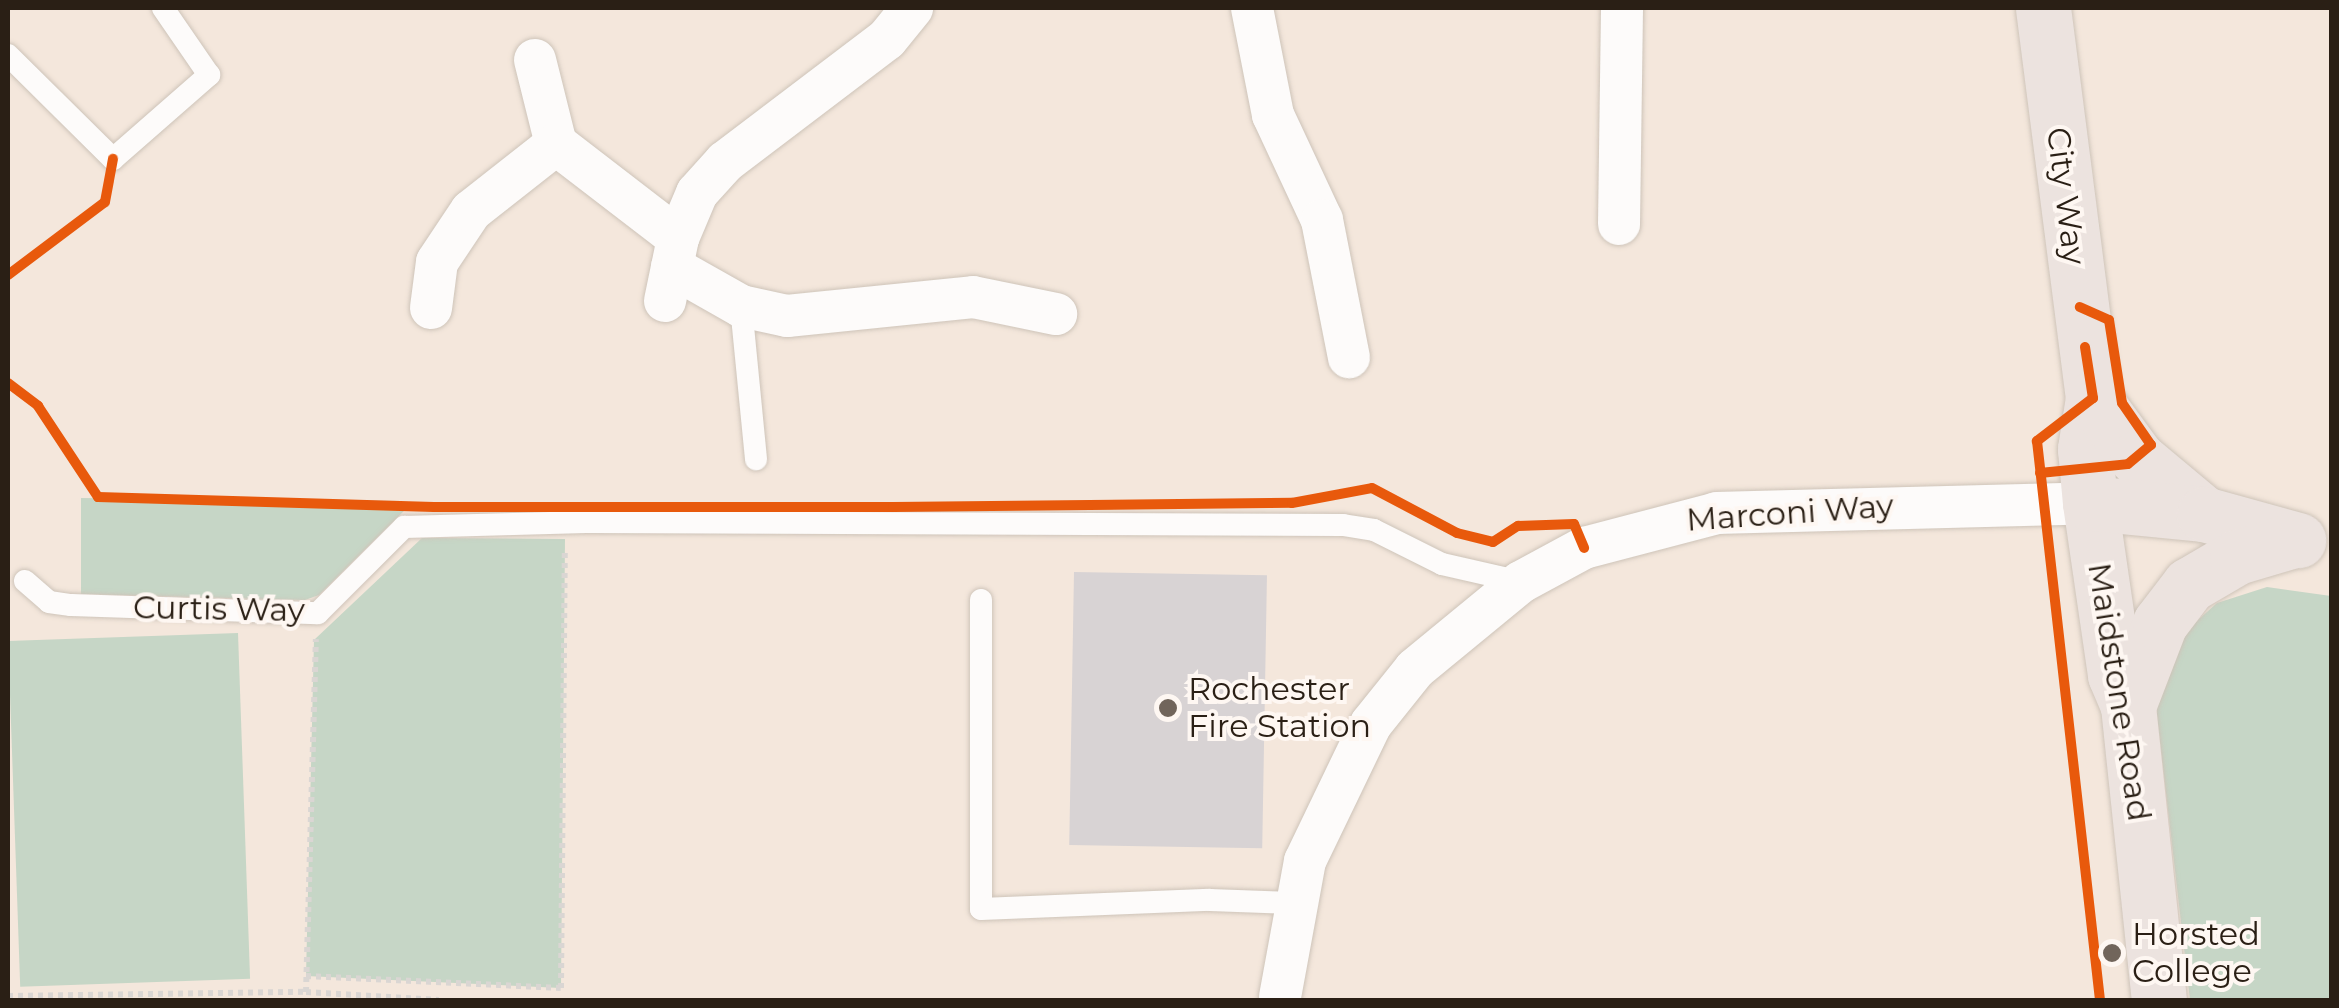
<!DOCTYPE html>
<style>
body{margin:0}
#map{position:relative;width:2339px;height:1008px;overflow:hidden;background:#f4e7dc;font-family:Montserrat,sans-serif}
div>[style]{position:absolute}
[style*='--x']{left:calc(var(--x)*1px);top:calc(var(--y)*1px);width:calc(var(--w)*1px);rotate:calc(var(--a)*1deg)}
.green>*{inset:0;background:#c6d6c6;transform-origin:0 0}
.building>*{inset:0;background:#d8d3d4;transform-origin:0 0}
.path>*{height:6px;margin-top:-3px;transform-origin:0;background:repeating-linear-gradient(90deg,#dad6d3 0 5px,transparent 0 10px)}
.roads{filter:drop-shadow(0 0 2px #cec4b9) drop-shadow(0 0 2px #cec4b9)}
.lane>*{height:22px;margin:-11px;padding:0 11px;transform-origin:11px;border-radius:11px;background:#fdfbfa}
.street>*{height:42px;margin:-21px;padding:0 21px;transform-origin:21px;border-radius:21px;background:#fdfbfa}
.primary>*{height:55px;margin:-27.5px;padding:0 27.5px;transform-origin:27.5px;border-radius:27.5px;background:#ece3df}
.cycleway>*{height:10px;margin:-5px;padding:0 5px;transform-origin:5px;border-radius:5px;background:#e8590c}
.dots>*{width:28px;height:28px;translate:-50% -50%;box-sizing:border-box;border:5px solid #fef7f2;border-radius:50%}
span{translate:-50% -50%;white-space:nowrap;text-align:center;line-height:1.15;-webkit-text-stroke:8px #fef7f2;paint-order:stroke}
.street-label{font-size:32px;color:#2a1f15}
.poi-label{font-size:32px;color:#2a1f15}
.left{translate:0 -50%;text-align:left}
.frame{position:absolute;inset:0;border:10px solid #2a1f15;pointer-events:none}
</style>
<div id="map">
<div class="green">
<div style="clip-path:polygon(81px 498px,401px 501px,408px 507px,319px 595px,305px 600px,81px 594px)"></div>
<div style="clip-path:polygon(422px 538px,565px 539px,561px 988px,306px 976px,314px 640px)"></div>
<div style="clip-path:polygon(2267px 587px,2331px 596px,2331px 1000px,2190px 1000px,2154px 689px,2179px 637px,2217px 603px)"></div>
<div style="left:238px;top:633px;width:346px;height:230px;rotate:88deg"></div>
</div>
<div class="building">
<div style="left:1074px;top:572px;width:193px;height:273px;rotate:1deg"></div>
</div>
<div class="path">
<div style="--x:306;--y:976;--w:255;--a:2.7"></div>
<div style="--x:561;--y:988;--w:437;--a:-89.5"></div>
<div style="--x:306;--y:992;--w:353;--a:-88.4"></div>
<div style="--x:8;--y:996;--w:298;--a:-0.8"></div>
<div style="--x:306;--y:992;--w:133;--a:3.4"></div>
</div>
<div class="roads">
<div class="lane">
<div style="--x:8;--y:55;--w:148;--a:44.7"></div>
<div style="--x:113;--y:159;--w:128;--a:-41.2"></div>
<div style="--x:209;--y:75;--w:81;--a:-124.5"></div>
<div style="--x:741;--y:306;--w:154;--a:84.4"></div>
<div style="--x:25;--y:581;--w:32;--a:41"></div>
<div style="--x:49;--y:602;--w:22;--a:8"></div>
<div style="--x:71;--y:605;--w:247;--a:1.9"></div>
<div style="--x:318;--y:613;--w:122;--a:-45"></div>
<div style="--x:404;--y:527;--w:182;--a:-1.6"></div>
<div style="--x:586;--y:522;--w:757;--a:0.23"></div>
<div style="--x:1343;--y:525;--w:31;--a:9"></div>
<div style="--x:1374;--y:530;--w:76;--a:26.6"></div>
<div style="--x:1442;--y:564;--w:81;--a:12.8"></div>
<div style="--x:981;--y:600;--w:309;--a:90"></div>
<div style="--x:981;--y:909;--w:229;--a:-2.3"></div>
<div style="--x:1210;--y:900;--w:82;--a:2.1"></div>
</div>
<div class="street">
<div style="--x:1252;--y:8;--w:109;--a:78.9"></div>
<div style="--x:1273;--y:115;--w:116;--a:65"></div>
<div style="--x:1322;--y:220;--w:140;--a:78.9"></div>
<div style="--x:535;--y:60;--w:87;--a:76"></div>
<div style="--x:556;--y:144;--w:154;--a:37.6"></div>
<div style="--x:1619;--y:224;--w:216;--a:-89.2"></div>
<div style="--x:672;--y:267;--w:79;--a:29.5"></div>
<div style="--x:741;--y:306;--w:47;--a:12.3"></div>
<div style="--x:787;--y:316;--w:187;--a:-5.8"></div>
<div style="--x:973;--y:297;--w:85;--a:11.6"></div>
<div style="--x:665;--y:301;--w:64;--a:-78.3"></div>
<div style="--x:678;--y:238;--w:49;--a:-67.1"></div>
<div style="--x:697;--y:193;--w:42;--a:-47.9"></div>
<div style="--x:725;--y:162;--w:203;--a:-37.2"></div>
<div style="--x:887;--y:39;--w:40;--a:-51"></div>
<div style="--x:431;--y:308;--w:46;--a:-82.6"></div>
<div style="--x:437;--y:262;--w:61;--a:-56.3"></div>
<div style="--x:471;--y:211;--w:108;--a:-38.2"></div>
<div style="--x:1280;--y:997;--w:138;--a:-79.6"></div>
<div style="--x:1305;--y:861;--w:152;--a:-64.3"></div>
<div style="--x:1371;--y:724;--w:70;--a:-51.3"></div>
<div style="--x:1415;--y:669;--w:137;--a:-39.4"></div>
<div style="--x:1521;--y:582;--w:72;--a:-28.4"></div>
<div style="--x:1584;--y:548;--w:138;--a:-14.7"></div>
<div style="--x:1717;--y:513;--w:373;--a:-1.5"></div>
</div>
<div class="primary">
<div style="--x:2043;--y:8;--w:393;--a:82.7"></div>
<div style="--x:2093;--y:398;--w:52;--a:98.9"></div>
<div style="--x:2085;--y:449;--w:54;--a:84.7"></div>
<div style="--x:2090;--y:503;--w:174;--a:81.7"></div>
<div style="--x:2115;--y:675;--w:34;--a:67"></div>
<div style="--x:2128;--y:706;--w:296;--a:84"></div>
<div style="--x:2093;--y:398;--w:74;--a:53.7"></div>
<div style="--x:2137;--y:458;--w:87;--a:39.9"></div>
<div style="--x:2090;--y:503;--w:115;--a:5.5"></div>
<div style="--x:2204;--y:514;--w:98;--a:15.5"></div>
<div style="--x:2128;--y:706;--w:89;--a:-68.9"></div>
<div style="--x:2160;--y:623;--w:48;--a:-52.7"></div>
<div style="--x:2189;--y:585;--w:56;--a:-30.3"></div>
<div style="--x:2237;--y:557;--w:59;--a:-16.6"></div>
</div>
</div>
<div class="cycleway">
<div style="--x:8;--y:275;--w:121;--a:-37"></div>
<div style="--x:105;--y:202;--w:44;--a:-79.5"></div>
<div style="--x:2085;--y:347;--w:52;--a:81.1"></div>
<div style="--x:2093;--y:398;--w:71;--a:142.5"></div>
<div style="--x:2037;--y:441;--w:563;--a:83.57"></div>
<div style="--x:8;--y:383;--w:38;--a:37"></div>
<div style="--x:38;--y:406;--w:109;--a:56.6"></div>
<div style="--x:98;--y:497;--w:336;--a:1.7"></div>
<div style="--x:434;--y:507;--w:459;--a:0"></div>
<div style="--x:893;--y:507;--w:399;--a:-0.6"></div>
<div style="--x:1292;--y:503;--w:81;--a:-10.6"></div>
<div style="--x:1372;--y:488;--w:96;--a:27.9"></div>
<div style="--x:1457;--y:533;--w:37;--a:14"></div>
<div style="--x:1493;--y:542;--w:30;--a:-33"></div>
<div style="--x:1518;--y:526;--w:56;--a:-2"></div>
<div style="--x:1574;--y:524;--w:26;--a:67"></div>
<div style="--x:2040;--y:473;--w:88;--a:-5.8"></div>
<div style="--x:2128;--y:464;--w:30;--a:-40"></div>
<div style="--x:2151;--y:445;--w:51;--a:-124.6"></div>
<div style="--x:2122;--y:403;--w:84;--a:-98.9"></div>
<div style="--x:2109;--y:320;--w:32;--a:-156"></div>
</div>
<div class="dots">
<div style="left:1168px;top:708px;background:#71655b"></div>
<div style="left:2112px;top:953px;background:#71655b"></div>
</div>
<div class="street-label">
<span style="left:2066px;top:196px;rotate:83deg">City Way</span>
<span style="left:1790px;top:513px;rotate:-4deg">Marconi Way</span>
<span style="left:219px;top:609px;rotate:1deg">Curtis Way</span>
<span style="left:2119px;top:692px;rotate:81deg">Maidstone Road</span>
</div>
<div class="poi-label">
<span class="left" style="left:1188px;top:708px">Rochester<br>Fire Station</span>
<span class="left" style="left:2132px;top:953px">Horsted<br>College</span>
</div>
<div class="frame"></div>
</div>
